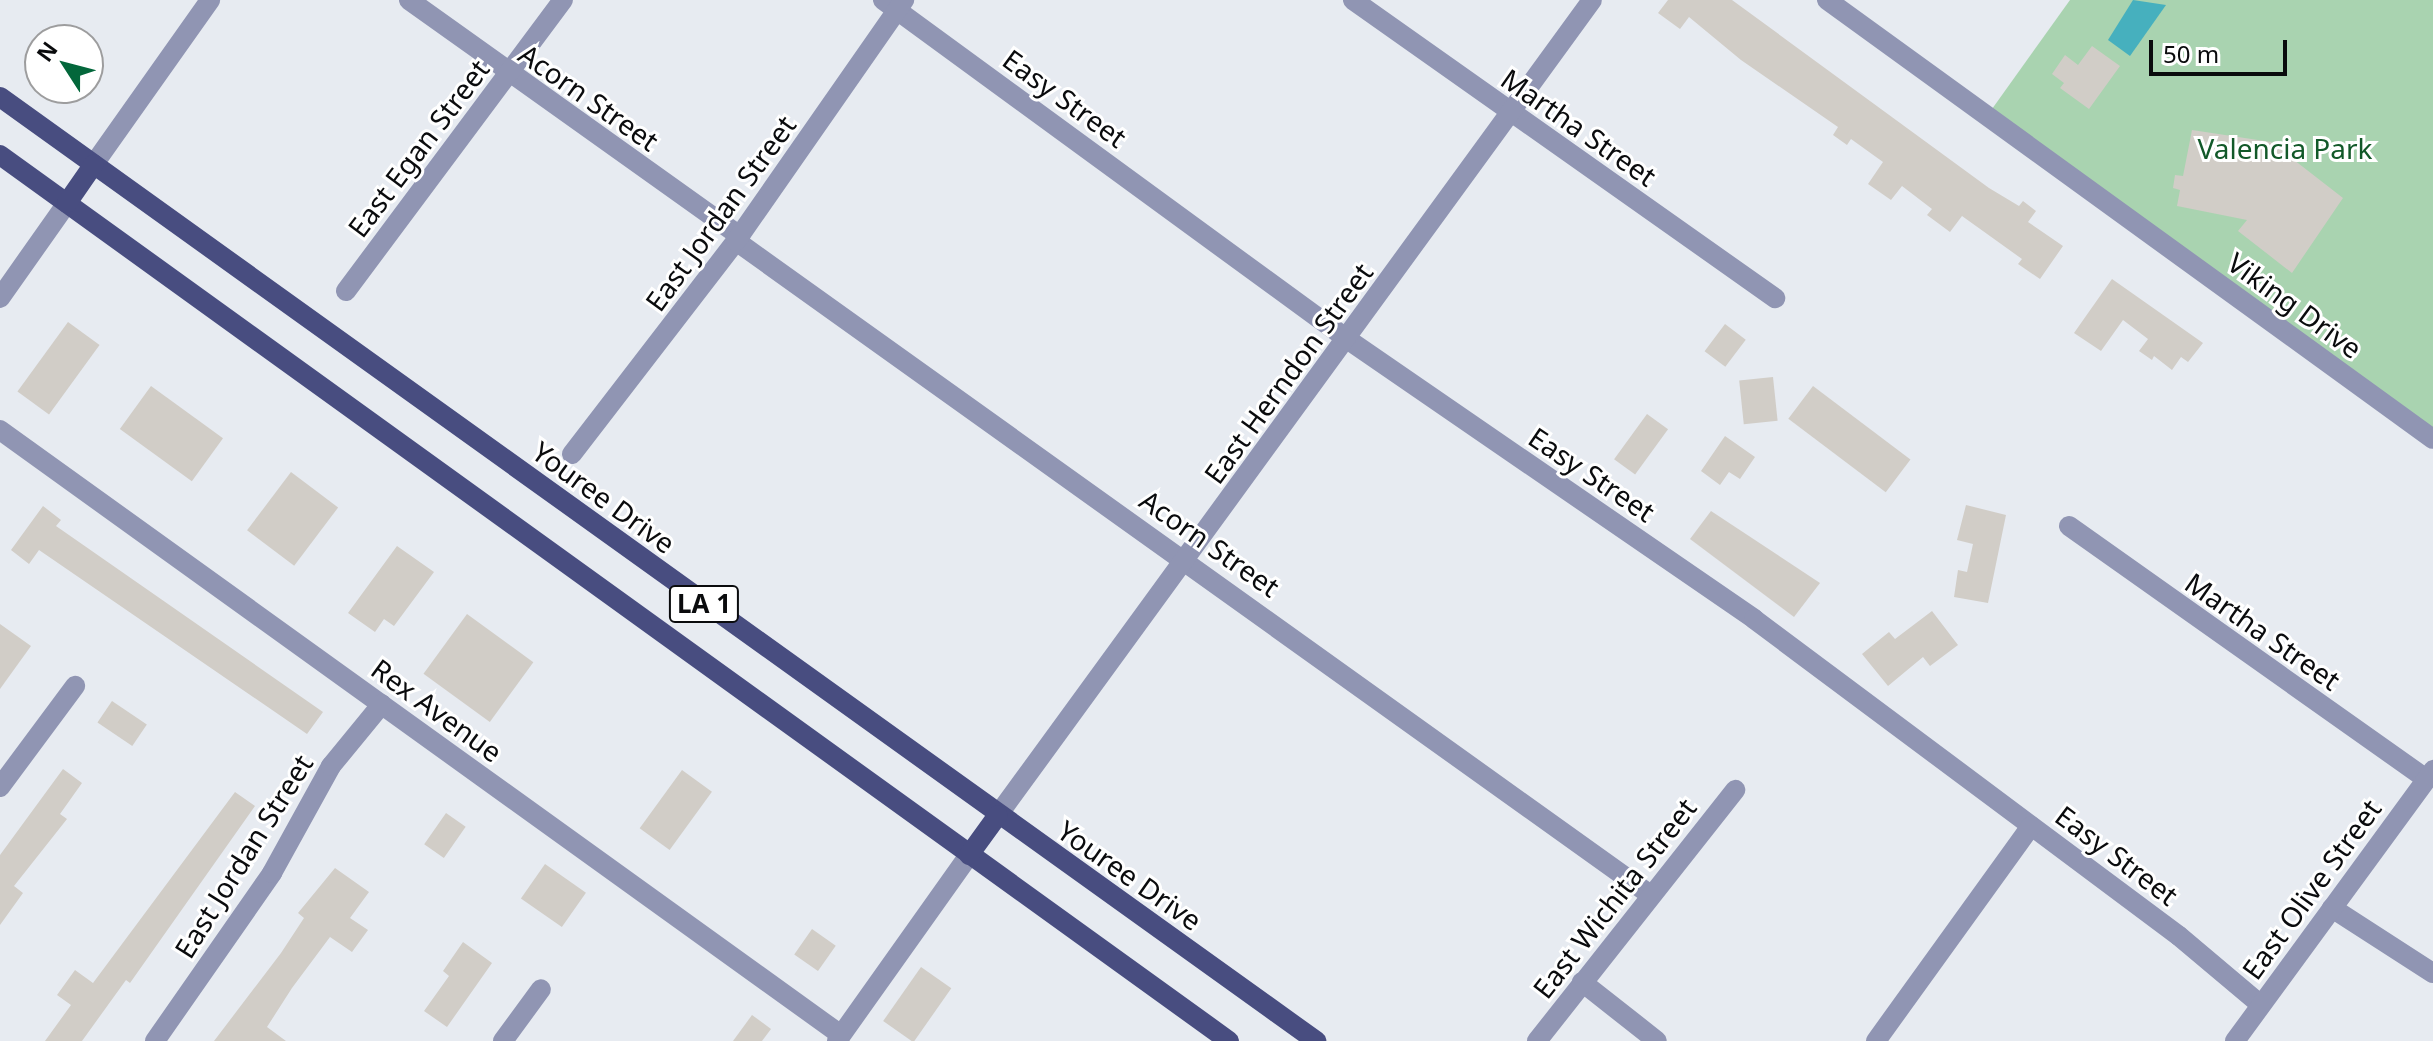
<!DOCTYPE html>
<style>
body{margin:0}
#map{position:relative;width:2433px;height:1041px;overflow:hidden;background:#e7ebf1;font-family:"Noto Sans",sans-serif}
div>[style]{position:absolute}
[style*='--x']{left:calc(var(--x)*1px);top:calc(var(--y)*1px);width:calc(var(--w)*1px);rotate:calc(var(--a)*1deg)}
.green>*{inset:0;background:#a9d3b0}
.water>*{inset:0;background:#46b0be}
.building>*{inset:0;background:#d1cdc7;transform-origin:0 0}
.minor>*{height:20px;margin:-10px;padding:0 10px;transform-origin:10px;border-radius:10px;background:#9095b3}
.tertiary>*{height:20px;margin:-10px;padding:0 10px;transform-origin:10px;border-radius:10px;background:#9095b3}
.primary>*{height:20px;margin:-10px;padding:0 10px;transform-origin:10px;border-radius:10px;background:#484d80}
span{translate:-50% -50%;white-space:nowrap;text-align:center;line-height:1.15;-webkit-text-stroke:6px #fff;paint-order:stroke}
.shield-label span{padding:2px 6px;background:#fff;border:2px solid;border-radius:6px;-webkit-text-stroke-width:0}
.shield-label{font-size:26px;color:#0a0b0d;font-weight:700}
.street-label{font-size:28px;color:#0a0b0d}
.park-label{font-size:28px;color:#125929}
.north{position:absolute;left:24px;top:24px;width:80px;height:80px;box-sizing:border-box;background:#fff;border:2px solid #9d9d9e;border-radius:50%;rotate:306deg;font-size:22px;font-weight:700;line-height:32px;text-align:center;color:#0a0b0d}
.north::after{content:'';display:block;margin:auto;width:28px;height:36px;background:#03673b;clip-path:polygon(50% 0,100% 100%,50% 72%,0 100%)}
.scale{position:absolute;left:2149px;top:40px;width:138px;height:36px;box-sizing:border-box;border:4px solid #0a0b0d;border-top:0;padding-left:10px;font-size:24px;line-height:28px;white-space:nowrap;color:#0a0b0d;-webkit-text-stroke:6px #fff;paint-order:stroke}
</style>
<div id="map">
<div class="green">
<div style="clip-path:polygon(2070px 0,2433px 0,2433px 439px,1987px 116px)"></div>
</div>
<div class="water">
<div style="clip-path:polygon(2133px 0,2166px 5px,2130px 56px,2108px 40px)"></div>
</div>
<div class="building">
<div style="clip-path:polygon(1668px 0,1732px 0,1989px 188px,2019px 206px,2023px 201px,2036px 211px,2028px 222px,2063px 246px,2040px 279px,2018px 264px,2022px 259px,1962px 216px,1950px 232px,1927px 215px,1932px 209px,1902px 186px,1891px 200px,1868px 184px,1883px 162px,1851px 139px,1847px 145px,1833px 135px,1838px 127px,1741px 60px,1689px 17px,1680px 29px,1658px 13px)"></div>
<div style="clip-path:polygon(2092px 46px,2120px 66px,2089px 109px,2060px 88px,2064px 83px,2052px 74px,2065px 55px,2078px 65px)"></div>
<div style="clip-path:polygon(2192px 130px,2271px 142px,2343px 198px,2292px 273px,2238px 231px,2247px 220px,2177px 206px,2180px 190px,2173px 188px,2175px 175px,2183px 176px)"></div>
<div style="clip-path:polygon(2112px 279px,2203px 343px,2188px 362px,2181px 357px,2172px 370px,2154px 356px,2152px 360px,2139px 351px,2148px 339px,2123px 320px,2101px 351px,2074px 333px)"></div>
<div style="left:68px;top:322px;width:39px;height:86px;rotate:36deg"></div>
<div style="left:1725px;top:324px;width:26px;height:34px;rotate:37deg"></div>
<div style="left:1773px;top:377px;width:44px;height:34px;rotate:84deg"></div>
<div style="left:151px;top:386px;width:89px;height:53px;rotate:36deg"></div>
<div style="left:1813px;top:386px;width:122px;height:41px;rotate:37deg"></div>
<div style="left:1647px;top:414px;width:26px;height:56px;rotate:36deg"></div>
<div style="clip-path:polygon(1725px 436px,1755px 457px,1740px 479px,1729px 472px,1720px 485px,1701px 471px)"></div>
<div style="left:291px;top:472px;width:59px;height:73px;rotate:37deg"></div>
<div style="clip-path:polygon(1966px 505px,2006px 515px,1988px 603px,1954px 597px,1958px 570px,1967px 572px,1973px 544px,1957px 540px)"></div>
<div style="clip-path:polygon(43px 506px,61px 520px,56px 526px,323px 712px,307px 734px,39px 550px,29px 564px,11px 550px)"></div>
<div style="clip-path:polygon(1711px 511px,1820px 583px,1794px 617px,1690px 539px)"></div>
<div style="clip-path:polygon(397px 546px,434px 572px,394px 626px,384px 619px,375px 632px,348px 613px)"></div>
<div style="clip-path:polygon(1932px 611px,1958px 645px,1930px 666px,1923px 657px,1888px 686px,1862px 654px,1889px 632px,1895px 639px)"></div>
<div style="left:467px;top:614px;width:82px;height:74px;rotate:36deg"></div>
<div style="clip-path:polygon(0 624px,31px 646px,0 689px)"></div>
<div style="left:112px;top:701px;width:42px;height:26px;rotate:34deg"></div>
<div style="clip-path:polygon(63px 769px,82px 783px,60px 814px,67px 819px,14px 886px,23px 893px,0 925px,0 855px)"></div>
<div style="left:682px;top:770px;width:37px;height:72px;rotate:36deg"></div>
<div style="clip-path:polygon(235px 792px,255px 806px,130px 983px,126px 980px,82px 1041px,45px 1041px,71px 1005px,57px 995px,75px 970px,93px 983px)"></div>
<div style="left:446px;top:813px;width:24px;height:38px;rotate:35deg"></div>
<div style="left:545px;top:864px;width:50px;height:42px;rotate:35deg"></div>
<div style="clip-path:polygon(335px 868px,369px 892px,350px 918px,368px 930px,352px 952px,330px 937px,292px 988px,267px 1027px,286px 1041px,214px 1041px,281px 953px,304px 918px,298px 913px)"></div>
<div style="left:812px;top:929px;width:29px;height:31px;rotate:35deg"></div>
<div style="clip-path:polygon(463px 942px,492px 963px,447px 1027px,424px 1011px,449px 976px,443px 971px)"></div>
<div style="left:921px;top:967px;width:37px;height:66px;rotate:35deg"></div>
<div style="clip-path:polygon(752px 1015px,771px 1029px,762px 1041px,733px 1041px)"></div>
</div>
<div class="minor">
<div style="--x:409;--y:0;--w:407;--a:35.5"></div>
<div style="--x:883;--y:0;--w:575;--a:36.15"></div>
<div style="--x:1347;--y:339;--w:494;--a:34.5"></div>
<div style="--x:1754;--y:619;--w:530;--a:36.72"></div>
<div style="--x:2179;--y:936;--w:107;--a:40.1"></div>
<div style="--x:1353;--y:0;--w:517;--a:35.23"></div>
<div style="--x:1827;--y:0;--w:748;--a:35.92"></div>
<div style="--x:736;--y:241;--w:1122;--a:35.57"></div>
<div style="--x:346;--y:291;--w:363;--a:-53.3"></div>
<div style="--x:0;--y:430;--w:1036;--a:35.73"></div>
<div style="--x:572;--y:454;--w:269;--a:-52.4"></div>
<div style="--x:736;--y:241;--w:294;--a:-55.1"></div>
<div style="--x:2069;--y:526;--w:438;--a:35.3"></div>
<div style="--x:0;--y:787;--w:126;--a:-53.4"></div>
<div style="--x:998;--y:815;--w:1008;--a:-53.91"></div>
<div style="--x:2332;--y:908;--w:120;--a:32.8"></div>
<div style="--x:1582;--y:982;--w:95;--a:38.2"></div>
<div style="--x:155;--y:1041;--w:205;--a:-55.1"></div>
<div style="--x:272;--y:873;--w:122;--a:-61.1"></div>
<div style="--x:331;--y:766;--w:80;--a:-50.6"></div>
<div style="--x:503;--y:1041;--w:64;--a:-53.8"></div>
<div style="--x:837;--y:1041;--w:228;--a:-54.6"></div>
<div style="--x:1537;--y:1041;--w:320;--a:-51.7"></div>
<div style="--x:1876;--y:1041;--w:265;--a:-54.2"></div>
<div style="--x:2235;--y:1041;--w:336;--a:-53.8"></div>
</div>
<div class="tertiary">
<div style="--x:94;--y:164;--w:201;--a:-54.7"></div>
<div style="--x:0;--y:298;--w:116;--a:-54.8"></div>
</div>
<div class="primary">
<div style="--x:0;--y:97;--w:1620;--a:35.65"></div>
<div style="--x:0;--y:155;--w:1515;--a:35.79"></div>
<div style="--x:67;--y:203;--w:47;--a:-55.3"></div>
<div style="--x:969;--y:855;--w:49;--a:-54.1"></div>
</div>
<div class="shield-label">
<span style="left:704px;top:604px">LA 1</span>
</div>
<div class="street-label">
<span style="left:589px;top:97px;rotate:35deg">Acorn Street</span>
<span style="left:1065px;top:98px;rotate:36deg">Easy Street</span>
<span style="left:1579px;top:127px;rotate:35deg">Martha Street</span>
<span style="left:418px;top:148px;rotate:-53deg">East Egan Street</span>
<span style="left:720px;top:213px;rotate:-54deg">East Jordan Street</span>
<span style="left:2295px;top:305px;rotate:36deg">Viking Drive</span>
<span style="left:1288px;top:373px;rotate:-54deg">East Herndon Street</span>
<span style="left:1592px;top:474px;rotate:34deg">Easy Street</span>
<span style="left:604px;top:497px;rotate:36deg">Youree Drive</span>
<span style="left:1210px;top:543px;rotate:35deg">Acorn Street</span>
<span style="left:2263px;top:631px;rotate:35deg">Martha Street</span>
<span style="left:437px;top:710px;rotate:36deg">Rex Avenue</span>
<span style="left:2117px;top:855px;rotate:37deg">Easy Street</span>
<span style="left:243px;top:856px;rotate:-58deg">East Jordan Street</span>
<span style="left:1130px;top:875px;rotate:35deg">Youree Drive</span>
<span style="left:2311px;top:889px;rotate:-54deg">East Olive Street</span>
<span style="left:1614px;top:898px;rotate:-52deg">East Wichita Street</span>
</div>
<div class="park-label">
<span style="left:2285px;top:148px">Valencia Park</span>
</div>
<div class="north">N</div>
<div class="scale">50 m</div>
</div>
